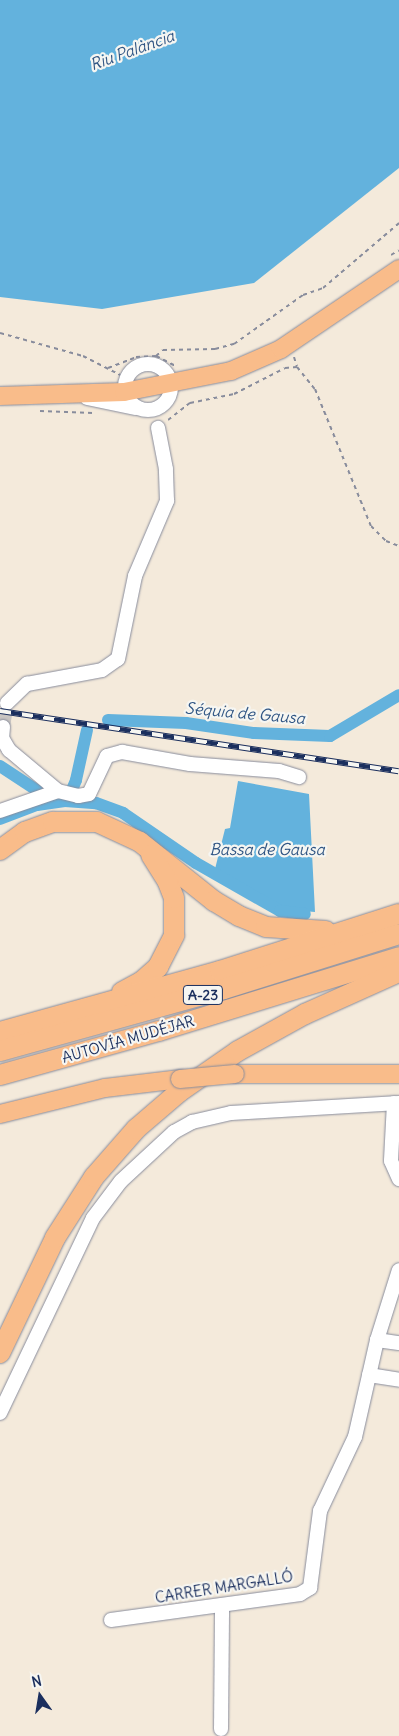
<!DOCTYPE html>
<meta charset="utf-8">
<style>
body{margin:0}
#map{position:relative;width:399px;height:1736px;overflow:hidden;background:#f4eadb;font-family:Delius,sans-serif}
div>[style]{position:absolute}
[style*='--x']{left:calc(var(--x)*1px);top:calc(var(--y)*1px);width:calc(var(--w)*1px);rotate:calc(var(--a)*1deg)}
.water>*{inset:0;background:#63b2dd}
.canal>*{height:12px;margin:-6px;padding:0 6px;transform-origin:6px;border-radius:6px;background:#63b2dd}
.minor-tunnel>*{height:14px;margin-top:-7px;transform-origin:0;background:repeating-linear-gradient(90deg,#c9c5c2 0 14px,transparent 0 21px)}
.path>*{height:2px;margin-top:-1px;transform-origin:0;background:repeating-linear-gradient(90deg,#888c9c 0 4px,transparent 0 8px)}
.roads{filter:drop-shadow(0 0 1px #888c9c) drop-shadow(0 0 1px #888c9c)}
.minor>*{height:14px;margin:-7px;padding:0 7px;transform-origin:7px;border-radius:7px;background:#fff}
.minor>.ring{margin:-7px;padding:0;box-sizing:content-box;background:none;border:14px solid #fff;border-radius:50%}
.major>*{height:18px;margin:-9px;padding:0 9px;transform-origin:9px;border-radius:9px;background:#f9bc8a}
.highway>*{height:20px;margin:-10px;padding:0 10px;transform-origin:10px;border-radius:10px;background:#f9bc8a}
.rail>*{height:5.5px;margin-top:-2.75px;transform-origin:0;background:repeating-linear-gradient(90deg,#f6f6f2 0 11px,#1b2f5e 0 22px);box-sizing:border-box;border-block:1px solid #1b2f5e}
.bridges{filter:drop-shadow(0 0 1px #888c9c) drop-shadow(0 0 1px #888c9c)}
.major-bridge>*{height:18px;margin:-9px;padding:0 9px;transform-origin:9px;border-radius:9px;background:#f9bc8a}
span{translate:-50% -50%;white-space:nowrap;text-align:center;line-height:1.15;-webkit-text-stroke:4.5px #f6f6f2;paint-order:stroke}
.shield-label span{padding:1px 4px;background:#f6f6f2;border:1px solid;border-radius:4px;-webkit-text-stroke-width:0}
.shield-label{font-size:14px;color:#1b2f5e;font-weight:700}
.street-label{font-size:15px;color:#1b2f5e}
.water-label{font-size:16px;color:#315684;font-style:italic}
.north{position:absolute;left:15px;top:1671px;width:50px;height:50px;-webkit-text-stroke:4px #f6f6f2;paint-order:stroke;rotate:347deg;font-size:14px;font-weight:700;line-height:20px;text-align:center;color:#1b2f5e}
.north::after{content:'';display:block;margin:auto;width:18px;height:22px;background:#1b2f5e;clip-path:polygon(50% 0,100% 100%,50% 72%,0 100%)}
</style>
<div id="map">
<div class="water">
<div style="clip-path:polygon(0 0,399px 0,399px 168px,254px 283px,102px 309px,0 297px)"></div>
<div style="clip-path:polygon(238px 781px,309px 794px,315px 912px,279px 909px,215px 869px,225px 829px,230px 828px)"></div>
</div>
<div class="canal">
<div style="--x:108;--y:720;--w:78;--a:2.2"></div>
<div style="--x:186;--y:723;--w:69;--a:8.4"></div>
<div style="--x:254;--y:733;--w:76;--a:2.3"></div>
<div style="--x:330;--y:736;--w:80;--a:-30.7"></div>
<div style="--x:0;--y:766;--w:45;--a:33.3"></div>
<div style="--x:71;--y:792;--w:13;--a:-67"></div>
<div style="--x:76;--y:780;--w:51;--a:-77.6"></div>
<div style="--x:0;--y:819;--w:40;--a:-21"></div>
<div style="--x:37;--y:805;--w:28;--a:-8"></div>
<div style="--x:65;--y:801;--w:31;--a:4"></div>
<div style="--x:96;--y:803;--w:29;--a:20"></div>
<div style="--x:123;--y:813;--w:88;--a:34.4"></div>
<div style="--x:196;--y:863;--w:97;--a:29.7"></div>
<div style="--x:280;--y:911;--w:25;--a:7"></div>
</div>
<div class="minor-tunnel">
<div style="--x:3;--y:727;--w:24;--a:-81"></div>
</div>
<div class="path">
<div style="--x:391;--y:255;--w:9;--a:-32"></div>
<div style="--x:0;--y:333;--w:86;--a:15.5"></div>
<div style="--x:83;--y:356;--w:46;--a:27.1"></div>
<div style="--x:156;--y:356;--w:22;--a:27"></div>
<div style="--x:294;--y:357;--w:10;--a:73"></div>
<div style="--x:108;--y:368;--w:30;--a:-21"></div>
<div style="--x:136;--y:357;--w:20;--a:-3"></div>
<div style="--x:156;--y:356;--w:9;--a:-41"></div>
<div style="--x:163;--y:350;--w:52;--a:-1.1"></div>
<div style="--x:215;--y:349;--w:20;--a:-15"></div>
<div style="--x:234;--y:344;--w:85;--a:-35.4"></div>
<div style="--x:303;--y:295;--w:21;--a:-19"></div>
<div style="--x:323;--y:288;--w:100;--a:-40.5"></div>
<div style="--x:40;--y:411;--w:53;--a:2.2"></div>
<div style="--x:168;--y:420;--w:28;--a:-38"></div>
<div style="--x:190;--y:403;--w:45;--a:-11.6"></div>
<div style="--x:234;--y:394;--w:57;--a:-27"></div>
<div style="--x:285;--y:368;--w:12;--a:-5"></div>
<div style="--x:297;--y:367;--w:28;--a:51"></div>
<div style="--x:315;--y:389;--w:148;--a:67.8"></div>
<div style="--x:371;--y:526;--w:21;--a:45"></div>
<div style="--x:386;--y:541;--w:14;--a:21"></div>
</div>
<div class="roads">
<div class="minor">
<div class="ring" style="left:125px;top:364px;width:32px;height:32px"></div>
<div style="--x:87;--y:398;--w:49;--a:11.8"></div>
<div style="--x:7;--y:703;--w:28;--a:-44"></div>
<div style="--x:27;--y:684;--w:76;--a:-10.6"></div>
<div style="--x:102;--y:670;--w:19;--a:-35"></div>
<div style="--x:118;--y:659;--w:85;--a:-78.4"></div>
<div style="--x:135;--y:576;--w:82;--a:-66.9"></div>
<div style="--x:167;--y:501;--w:32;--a:-92"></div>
<div style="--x:166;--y:469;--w:42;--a:-101"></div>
<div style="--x:3;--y:727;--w:11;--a:95"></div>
<div style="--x:2;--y:738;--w:14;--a:60"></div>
<div style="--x:9;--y:750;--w:64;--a:39.9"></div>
<div style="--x:0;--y:811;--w:61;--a:-19"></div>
<div style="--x:58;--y:791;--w:21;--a:14"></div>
<div style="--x:78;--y:796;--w:11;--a:-10"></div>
<div style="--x:89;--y:794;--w:42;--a:-64.7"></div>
<div style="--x:107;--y:756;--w:16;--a:-15"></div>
<div style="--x:122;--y:752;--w:69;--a:10"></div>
<div style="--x:190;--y:764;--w:89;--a:4.5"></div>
<div style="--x:279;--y:771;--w:21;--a:17"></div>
<div style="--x:394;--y:1103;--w:58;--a:93"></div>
<div style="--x:391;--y:1161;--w:20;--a:66"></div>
<div style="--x:377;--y:1340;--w:22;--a:8"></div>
<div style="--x:369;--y:1375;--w:30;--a:9"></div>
<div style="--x:0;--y:1413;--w:216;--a:-64.5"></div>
<div style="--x:93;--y:1218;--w:46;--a:-52.9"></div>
<div style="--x:121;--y:1181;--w:72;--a:-42.8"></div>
<div style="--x:174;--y:1132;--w:21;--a:-29"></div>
<div style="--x:192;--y:1122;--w:40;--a:-13"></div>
<div style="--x:231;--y:1113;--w:168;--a:-3.4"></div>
<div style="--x:111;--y:1620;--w:191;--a:-7.8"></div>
<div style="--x:300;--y:1594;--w:12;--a:-31"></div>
<div style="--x:310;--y:1588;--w:78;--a:-82.6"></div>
<div style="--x:320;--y:1511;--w:82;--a:-64.7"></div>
<div style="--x:355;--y:1437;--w:99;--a:-77.2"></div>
<div style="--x:377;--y:1340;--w:73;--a:-72.6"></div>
<div style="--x:221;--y:1729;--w:124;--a:-89.5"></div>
</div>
<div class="major">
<div style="--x:0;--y:396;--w:124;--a:-1.8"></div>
<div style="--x:124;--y:392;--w:109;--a:-11.1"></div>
<div style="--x:231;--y:371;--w:55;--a:-23.7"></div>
<div style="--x:281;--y:349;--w:143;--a:-34.1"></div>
<div style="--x:235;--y:1074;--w:164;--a:0"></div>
<div style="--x:0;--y:1114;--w:108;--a:-13.9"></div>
<div style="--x:105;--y:1088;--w:76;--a:-6.8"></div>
</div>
<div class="highway">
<div style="--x:0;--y:850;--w:31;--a:-36"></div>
<div style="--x:25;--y:832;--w:30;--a:-20"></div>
<div style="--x:53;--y:822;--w:44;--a:0"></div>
<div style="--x:97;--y:822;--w:47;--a:24.9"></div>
<div style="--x:140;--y:842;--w:95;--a:38.6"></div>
<div style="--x:214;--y:901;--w:29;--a:31"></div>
<div style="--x:239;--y:916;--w:29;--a:22"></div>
<div style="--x:266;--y:927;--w:60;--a:3.8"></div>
<div style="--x:122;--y:992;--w:21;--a:-28"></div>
<div style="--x:141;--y:982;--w:23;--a:-41"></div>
<div style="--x:158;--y:967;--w:36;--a:-63"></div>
<div style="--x:174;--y:935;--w:37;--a:-90"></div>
<div style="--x:174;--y:898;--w:17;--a:-111"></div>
<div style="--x:168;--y:882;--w:32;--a:-122"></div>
<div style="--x:0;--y:1032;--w:228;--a:-15.5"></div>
<div style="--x:220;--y:971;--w:188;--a:-17.7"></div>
<div style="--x:0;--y:1051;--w:232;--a:-15.5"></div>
<div style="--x:224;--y:989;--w:183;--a:-17.4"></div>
<div style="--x:0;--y:1075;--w:165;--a:-15.5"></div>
<div style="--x:159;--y:1031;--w:251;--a:-17.1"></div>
<div style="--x:0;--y:1353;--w:127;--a:-64.4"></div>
<div style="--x:55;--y:1238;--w:72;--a:-57.4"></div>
<div style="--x:94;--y:1177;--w:64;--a:-48.8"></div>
<div style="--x:136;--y:1129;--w:57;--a:-40.7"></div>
<div style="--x:179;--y:1092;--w:72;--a:-34.8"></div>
<div style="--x:238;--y:1051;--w:77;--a:-28.9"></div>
<div style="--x:305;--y:1014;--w:103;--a:-24.1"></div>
</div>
</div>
<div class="rail">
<div style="--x:0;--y:711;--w:403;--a:8.6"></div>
</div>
<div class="bridges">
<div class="major-bridge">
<div style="--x:180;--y:1079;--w:55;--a:-5.2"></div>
</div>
</div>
<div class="shield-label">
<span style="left:203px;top:995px">A-23</span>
</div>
<div class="street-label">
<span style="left:128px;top:1039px;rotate:-16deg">AUTOVÍA MUDÉJAR</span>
<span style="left:224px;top:1587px;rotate:-9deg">CARRER MARGALLÓ</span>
</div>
<div class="water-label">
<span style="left:132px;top:50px;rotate:-20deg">Riu Palància</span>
<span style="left:245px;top:713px;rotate:5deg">Séquia de Gausa</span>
<span style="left:267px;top:849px">Bassa de Gausa</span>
</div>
<div class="north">N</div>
</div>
